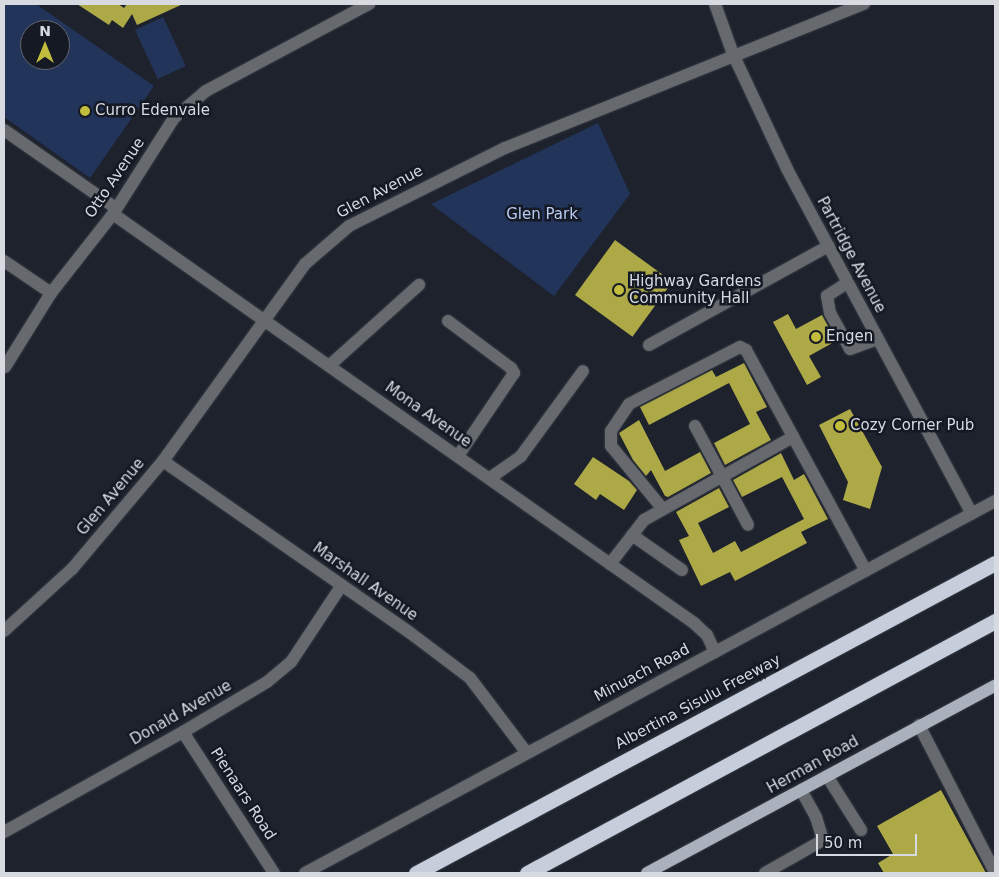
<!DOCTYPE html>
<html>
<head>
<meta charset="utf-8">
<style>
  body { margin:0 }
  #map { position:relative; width:999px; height:877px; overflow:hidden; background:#1d222c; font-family:"DejaVu Sans",sans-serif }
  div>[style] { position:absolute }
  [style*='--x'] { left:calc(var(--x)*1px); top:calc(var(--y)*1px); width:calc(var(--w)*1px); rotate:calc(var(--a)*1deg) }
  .green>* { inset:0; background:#23345b; transform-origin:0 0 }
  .building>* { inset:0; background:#ada947; transform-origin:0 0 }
  .roads { filter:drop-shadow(0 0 1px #373c45) drop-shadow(0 0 1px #373c45) }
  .minor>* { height:12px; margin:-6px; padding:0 6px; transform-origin:6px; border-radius:6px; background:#66696e }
  .major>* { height:12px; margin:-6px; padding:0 6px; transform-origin:6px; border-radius:6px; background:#aab0bc }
  .highway>* { height:15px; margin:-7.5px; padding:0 7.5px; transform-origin:7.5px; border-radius:7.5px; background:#c6cddb }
  .dots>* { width:14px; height:14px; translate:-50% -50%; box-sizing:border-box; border:2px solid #141923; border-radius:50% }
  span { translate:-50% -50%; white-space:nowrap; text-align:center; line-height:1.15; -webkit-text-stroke:5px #141923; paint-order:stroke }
  .poi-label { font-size:15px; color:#d7dae1 }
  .left { translate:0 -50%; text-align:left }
  .street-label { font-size:15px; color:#d7dae1 }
  .park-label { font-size:15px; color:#b8ccf4 }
  .frame { position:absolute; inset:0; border:5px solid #d7dae1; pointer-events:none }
  .north { position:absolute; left:20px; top:20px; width:50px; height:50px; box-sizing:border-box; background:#141923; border:1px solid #62666f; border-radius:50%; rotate:0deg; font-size:14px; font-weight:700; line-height:20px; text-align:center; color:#d7dae1 }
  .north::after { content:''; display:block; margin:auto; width:18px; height:22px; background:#c3bd3e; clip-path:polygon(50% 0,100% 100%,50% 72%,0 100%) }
  .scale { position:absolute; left:816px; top:834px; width:101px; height:22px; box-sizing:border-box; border:2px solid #d7dae1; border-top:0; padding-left:6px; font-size:15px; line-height:18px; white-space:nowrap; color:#d7dae1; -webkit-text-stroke:4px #141923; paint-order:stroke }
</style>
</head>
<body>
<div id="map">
  <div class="green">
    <div style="clip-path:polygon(evenodd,4px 4px,36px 4px,154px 86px,90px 178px,4px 117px,4px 4px,30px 30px,60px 30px,60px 60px,30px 60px,30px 30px)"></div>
    <div style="left:163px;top:17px;width:54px;height:31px;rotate:65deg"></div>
    <div style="clip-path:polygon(598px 123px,630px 194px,554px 296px,431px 204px)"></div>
  </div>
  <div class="building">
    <div style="clip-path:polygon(77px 4px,118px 4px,124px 8px,127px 4px,183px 4px,137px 25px,132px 14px,123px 28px,112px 20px,109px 25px)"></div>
    <div style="left:615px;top:240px;width:71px;height:68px;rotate:36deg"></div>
    <div style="clip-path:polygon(788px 314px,796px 329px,822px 315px,836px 341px,809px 356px,821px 377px,807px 385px,773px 322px)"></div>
    <div style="clip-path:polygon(744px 363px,767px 407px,756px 412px,771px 440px,725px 465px,714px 443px,750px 424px,729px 383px,649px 425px,640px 407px,712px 370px,716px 377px)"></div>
    <div style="clip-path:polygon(850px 409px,882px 467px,870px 509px,843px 500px,848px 482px,819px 425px)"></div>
    <div style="clip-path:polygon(639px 420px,665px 471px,700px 452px,711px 473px,668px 497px,665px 496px,651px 470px,646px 476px,633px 460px,619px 433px)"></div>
    <div style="clip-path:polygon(781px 453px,794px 480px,804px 474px,828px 519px,801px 532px,807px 543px,735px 581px,730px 572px,701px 586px,679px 540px,689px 536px,676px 512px,719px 488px,729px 507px,698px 523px,713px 553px,735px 541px,741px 552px,804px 519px,782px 477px,742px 497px,733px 480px)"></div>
    <div style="clip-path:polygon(593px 457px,629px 481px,637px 490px,624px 510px,600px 494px,596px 500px,574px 484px)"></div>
    <div style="clip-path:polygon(941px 790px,986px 873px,884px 873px,878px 863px,893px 854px,877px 826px)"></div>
  </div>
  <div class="roads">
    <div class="minor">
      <div style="--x:715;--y:4;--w:53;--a:70.2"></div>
      <div style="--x:733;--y:54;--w:127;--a:64.8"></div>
      <div style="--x:787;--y:169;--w:391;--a:61.8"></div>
      <div style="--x:4;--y:130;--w:136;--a:34.9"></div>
      <div style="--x:113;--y:214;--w:711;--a:35.14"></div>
      <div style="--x:694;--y:623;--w:18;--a:43"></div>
      <div style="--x:707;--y:635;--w:19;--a:65"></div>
      <div style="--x:4;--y:261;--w:57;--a:34.2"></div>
      <div style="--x:847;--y:283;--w:24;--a:147"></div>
      <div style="--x:827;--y:296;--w:17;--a:80"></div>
      <div style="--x:830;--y:313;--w:41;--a:60.9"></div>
      <div style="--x:850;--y:349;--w:29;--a:-20"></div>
      <div style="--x:448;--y:321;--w:79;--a:36.7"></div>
      <div style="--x:511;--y:368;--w:6;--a:59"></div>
      <div style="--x:514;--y:373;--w:100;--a:124"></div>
      <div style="--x:649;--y:345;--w:205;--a:-28.9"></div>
      <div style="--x:330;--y:365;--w:120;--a:-42"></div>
      <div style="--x:5;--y:367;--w:87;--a:-58.1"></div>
      <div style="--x:51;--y:293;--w:100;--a:-51.9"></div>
      <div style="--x:113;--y:214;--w:114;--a:-57.6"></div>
      <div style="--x:174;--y:118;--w:42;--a:-40.2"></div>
      <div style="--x:206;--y:91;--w:185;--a:-28.1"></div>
      <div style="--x:695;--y:426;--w:112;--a:61.8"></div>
      <div style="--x:163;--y:461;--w:300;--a:34.8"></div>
      <div style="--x:409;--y:632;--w:76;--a:37"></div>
      <div style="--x:470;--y:678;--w:94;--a:52.8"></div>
      <div style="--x:490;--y:478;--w:38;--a:-35"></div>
      <div style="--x:521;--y:456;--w:105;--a:-53.9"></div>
      <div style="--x:662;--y:508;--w:80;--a:-129.4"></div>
      <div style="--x:611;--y:446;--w:15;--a:-90"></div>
      <div style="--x:611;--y:431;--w:32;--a:-56"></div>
      <div style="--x:629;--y:404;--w:125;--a:-27.2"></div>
      <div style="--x:740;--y:347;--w:7;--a:27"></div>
      <div style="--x:746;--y:350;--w:251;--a:61.5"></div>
      <div style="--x:632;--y:535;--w:61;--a:35"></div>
      <div style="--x:610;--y:564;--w:56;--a:-52.3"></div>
      <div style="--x:644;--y:520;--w:171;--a:-29.1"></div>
      <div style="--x:4;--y:631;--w:92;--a:-42.4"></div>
      <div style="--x:72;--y:569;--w:141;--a:-49.9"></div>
      <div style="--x:163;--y:461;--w:243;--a:-54.2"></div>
      <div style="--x:305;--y:264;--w:58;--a:-40.8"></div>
      <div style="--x:349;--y:226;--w:174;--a:-26.6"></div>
      <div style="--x:505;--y:148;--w:387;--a:-21.9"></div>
      <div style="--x:919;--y:725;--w:165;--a:62.7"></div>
      <div style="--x:183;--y:732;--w:168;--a:57.2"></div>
      <div style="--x:827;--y:776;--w:64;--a:57.8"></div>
      <div style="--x:4;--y:832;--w:205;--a:-29.2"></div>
      <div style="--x:183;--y:732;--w:98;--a:-30.8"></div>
      <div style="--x:267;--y:682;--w:31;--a:-40"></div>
      <div style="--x:291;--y:662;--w:92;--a:-56.5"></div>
      <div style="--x:305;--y:873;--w:784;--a:-28.33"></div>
      <div style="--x:765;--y:873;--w:67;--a:-29.6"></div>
      <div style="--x:823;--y:840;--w:24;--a:-107"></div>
      <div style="--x:816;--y:817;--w:31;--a:-119"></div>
    </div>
    <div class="major">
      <div style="--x:647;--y:873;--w:395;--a:-28.3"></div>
    </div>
    <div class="highway">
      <div style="--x:416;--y:873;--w:657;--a:-28.16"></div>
      <div style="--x:527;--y:873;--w:532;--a:-28.3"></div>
    </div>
  </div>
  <div class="dots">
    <div style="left:85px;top:111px;background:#c3bd3e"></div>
    <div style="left:619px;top:290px;background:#c3bd3e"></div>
    <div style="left:816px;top:337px;background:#c3bd3e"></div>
    <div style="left:840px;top:426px;background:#c3bd3e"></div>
  </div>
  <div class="poi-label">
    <span class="left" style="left:95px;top:111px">Curro Edenvale</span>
    <span class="left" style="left:629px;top:290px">Highway Gardens<br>Community Hall</span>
    <span class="left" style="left:826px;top:337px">Engen</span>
    <span class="left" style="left:850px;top:426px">Cozy Corner Pub</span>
  </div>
  <div class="street-label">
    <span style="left:115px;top:178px;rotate:-56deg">Otto Avenue</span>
    <span style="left:380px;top:192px;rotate:-28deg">Glen Avenue</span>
    <span style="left:851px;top:255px;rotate:62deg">Partridge Avenue</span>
    <span style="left:428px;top:415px;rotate:35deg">Mona Avenue</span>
    <span style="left:111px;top:497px;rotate:-50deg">Glen Avenue</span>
    <span style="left:365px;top:582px;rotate:35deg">Marshall Avenue</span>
    <span style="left:642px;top:673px;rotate:-28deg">Minuach Road</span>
    <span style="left:698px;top:702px;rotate:-28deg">Albertina Sisulu Freeway</span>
    <span style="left:181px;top:713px;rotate:-30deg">Donald Avenue</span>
    <span style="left:813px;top:765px;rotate:-29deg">Herman Road</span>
    <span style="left:243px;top:794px;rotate:57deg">Pienaars Road</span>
  </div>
  <div class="park-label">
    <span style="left:542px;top:215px">Glen Park</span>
  </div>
  <div class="frame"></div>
  <div class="north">N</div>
  <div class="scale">50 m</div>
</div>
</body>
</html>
